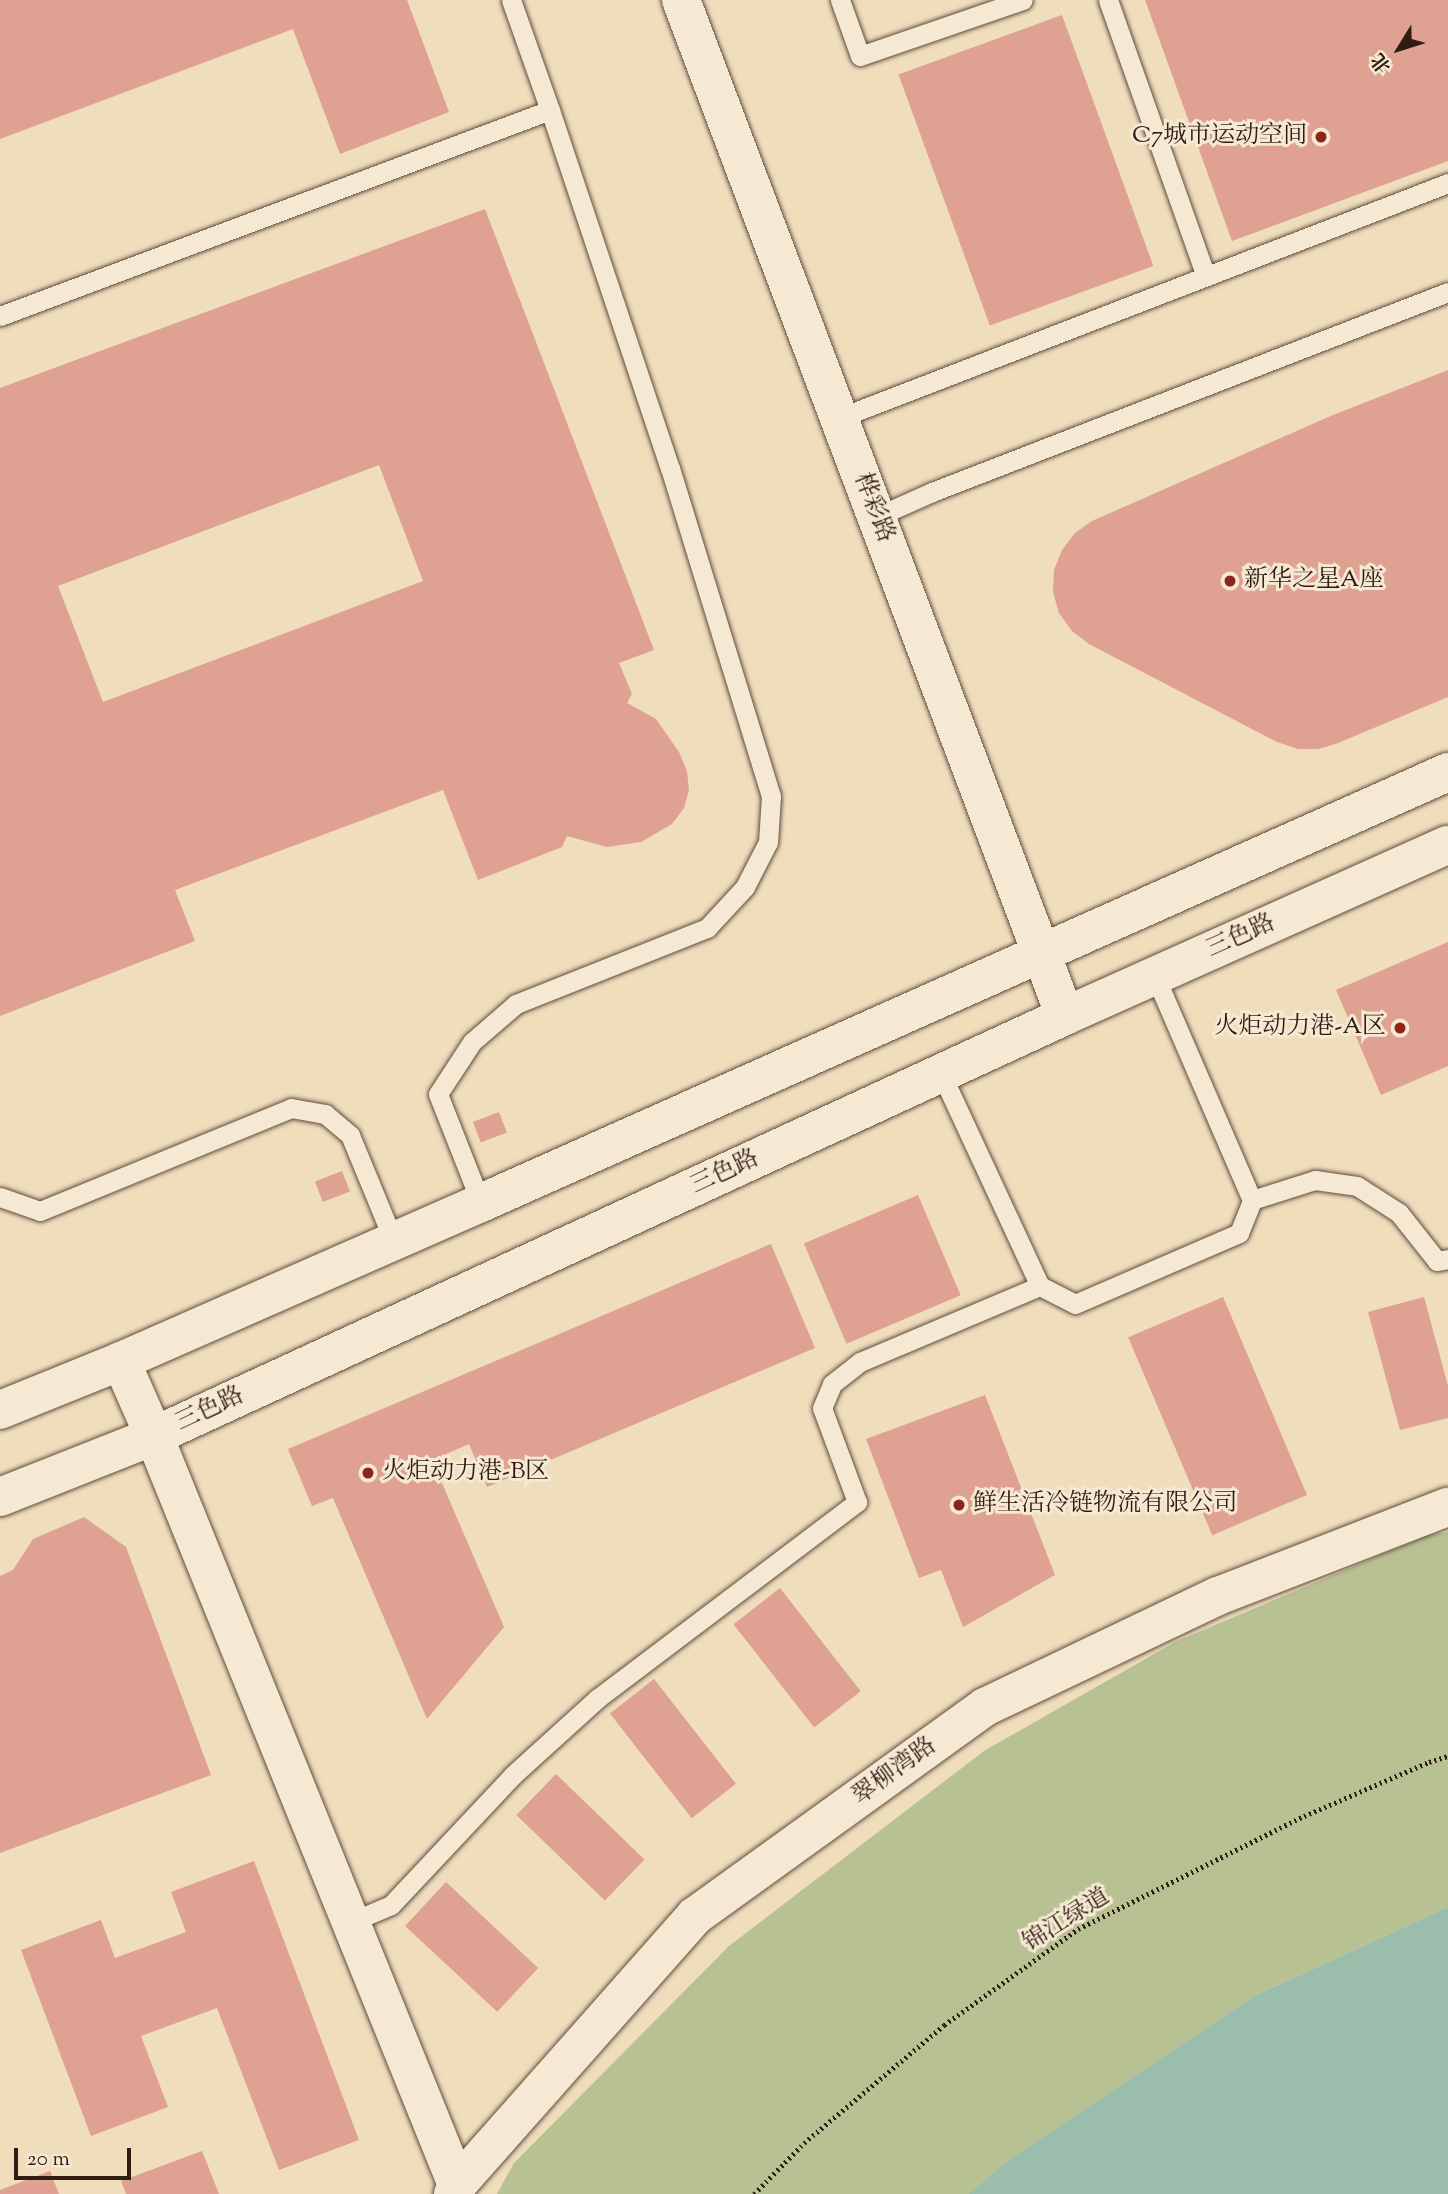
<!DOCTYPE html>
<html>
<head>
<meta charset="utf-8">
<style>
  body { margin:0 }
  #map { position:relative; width:1448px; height:2194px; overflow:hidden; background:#efddbc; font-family:"Sorts Mill Goudy","Noto Serif SC",serif }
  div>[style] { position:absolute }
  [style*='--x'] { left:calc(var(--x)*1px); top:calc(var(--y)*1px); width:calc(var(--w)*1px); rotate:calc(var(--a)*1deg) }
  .green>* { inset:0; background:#b8c192 }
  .water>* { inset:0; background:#9abdac }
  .building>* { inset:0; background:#dea192; transform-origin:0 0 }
  .path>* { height:4.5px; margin-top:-2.25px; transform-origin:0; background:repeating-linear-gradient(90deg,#311c14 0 2px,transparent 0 5.5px) }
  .roads { filter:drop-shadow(0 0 2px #604c3e) drop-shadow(0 0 2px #604c3e) }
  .service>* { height:19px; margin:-9.5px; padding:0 9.5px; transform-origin:9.5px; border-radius:9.5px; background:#f5e9d3 }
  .minor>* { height:38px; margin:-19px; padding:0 19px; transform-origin:19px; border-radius:19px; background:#f5e9d3 }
  .tertiary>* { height:38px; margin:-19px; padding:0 19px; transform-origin:19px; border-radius:19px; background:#f5e9d3 }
  .dots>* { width:19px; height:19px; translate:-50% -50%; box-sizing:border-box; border:4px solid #f5e9d3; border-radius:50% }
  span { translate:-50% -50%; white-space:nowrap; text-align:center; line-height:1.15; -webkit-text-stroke:6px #f5e9d3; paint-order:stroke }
  .poi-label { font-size:24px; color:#311c14 }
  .right { translate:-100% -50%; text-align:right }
  .left { translate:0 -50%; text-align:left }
  .street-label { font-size:24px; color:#311c14 }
  .north { position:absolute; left:1364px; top:14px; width:70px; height:70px; -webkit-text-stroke:5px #f5e9d3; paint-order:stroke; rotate:232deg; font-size:19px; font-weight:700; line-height:28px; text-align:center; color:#311c14 }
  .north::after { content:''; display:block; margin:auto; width:24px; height:32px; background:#311c14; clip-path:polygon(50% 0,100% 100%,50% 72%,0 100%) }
  .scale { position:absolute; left:14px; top:2148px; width:117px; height:32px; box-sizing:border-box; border:4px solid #311c14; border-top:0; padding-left:9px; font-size:21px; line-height:24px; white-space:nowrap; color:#311c14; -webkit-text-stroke:5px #f5e9d3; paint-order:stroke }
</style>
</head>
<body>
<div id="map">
  <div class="green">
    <div style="clip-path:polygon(1448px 1532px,1448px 1907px,1254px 1996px,1007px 2161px,968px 2194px,497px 2194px,514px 2163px,729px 1946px,984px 1751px,1175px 1642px,1428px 1535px)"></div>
  </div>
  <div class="water">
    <div style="clip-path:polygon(1448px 1907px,1448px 2194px,968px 2194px,1007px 2161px,1254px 1996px)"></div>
  </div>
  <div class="building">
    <div style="clip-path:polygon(0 0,407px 0,449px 112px,340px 154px,293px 29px,0 139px)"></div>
    <div style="clip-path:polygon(1145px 0,1448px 0,1448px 161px,1232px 241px)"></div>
    <div style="left:1062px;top:15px;width:267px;height:174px;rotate:70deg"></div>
    <div style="clip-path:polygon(evenodd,485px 209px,654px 650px,619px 663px,632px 694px,627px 703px,656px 719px,679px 752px,687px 771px,689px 790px,684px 808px,672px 824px,641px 842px,607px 847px,567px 836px,562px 847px,478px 880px,443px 790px,175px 890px,195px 941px,0 1016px,0 388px,485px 209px,379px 465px,423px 581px,103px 702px,58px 586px,379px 465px)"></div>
    <div style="clip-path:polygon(1448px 370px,1448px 697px,1338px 743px,1319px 749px,1298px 749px,1277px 742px,1089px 644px,1072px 631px,1059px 613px,1053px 592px,1054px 570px,1062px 550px,1075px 533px,1092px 521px,1333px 415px)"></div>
    <div style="clip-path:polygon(1448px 942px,1448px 1066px,1381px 1095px,1336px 990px)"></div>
    <div style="left:499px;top:1112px;width:22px;height:28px;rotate:69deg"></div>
    <div style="left:342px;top:1171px;width:22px;height:29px;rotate:69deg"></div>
    <div style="left:918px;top:1195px;width:109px;height:124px;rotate:67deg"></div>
    <div style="clip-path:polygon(771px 1244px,815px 1348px,487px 1487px,469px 1444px,432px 1460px,504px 1627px,427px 1719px,333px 1498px,312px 1506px,288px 1449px)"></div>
    <div style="left:1223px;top:1297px;width:215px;height:103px;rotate:67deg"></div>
    <div style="clip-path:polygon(1424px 1297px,1448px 1386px,1448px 1418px,1400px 1430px,1368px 1312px)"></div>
    <div style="clip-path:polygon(985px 1395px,1055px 1575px,963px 1627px,941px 1570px,919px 1578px,866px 1439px)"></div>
    <div style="clip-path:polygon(84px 1517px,126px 1547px,211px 1775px,0 1853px,0 1576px,13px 1570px,33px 1539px)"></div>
    <div style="left:780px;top:1588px;width:131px;height:59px;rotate:52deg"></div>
    <div style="left:654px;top:1679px;width:133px;height:56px;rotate:52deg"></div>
    <div style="left:556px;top:1774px;width:123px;height:57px;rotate:44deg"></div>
    <div style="clip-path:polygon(254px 1861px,359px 2140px,279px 2170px,217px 2008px,141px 2036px,168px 2107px,91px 2136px,21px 1950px,101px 1920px,115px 1958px,186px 1932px,171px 1892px)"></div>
    <div style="left:446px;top:1882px;width:126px;height:60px;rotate:43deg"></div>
    <div style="clip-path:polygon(202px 2151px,219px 2194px,126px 2194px,121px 2181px)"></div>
    <div style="clip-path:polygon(50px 2171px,59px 2194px,0 2194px,0 2190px)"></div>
  </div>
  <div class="path">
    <div style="--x:754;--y:2194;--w:71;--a:-45.6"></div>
    <div style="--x:804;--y:2143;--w:183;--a:-40.1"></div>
    <div style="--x:944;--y:2025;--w:165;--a:-35.6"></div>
    <div style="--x:1078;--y:1929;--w:253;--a:-26.6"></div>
    <div style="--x:1304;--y:1816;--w:136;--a:-23.4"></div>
    <div style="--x:1429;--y:1762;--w:20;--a:-18"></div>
  </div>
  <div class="roads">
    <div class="service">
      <div style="--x:511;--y:0;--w:117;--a:70.5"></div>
      <div style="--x:840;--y:0;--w:59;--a:70.3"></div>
      <div style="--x:860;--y:56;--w:172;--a:-19"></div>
      <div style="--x:1108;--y:0;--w:293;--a:70.5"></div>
      <div style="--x:0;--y:316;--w:587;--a:-20.53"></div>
      <div style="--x:550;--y:110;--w:378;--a:71.5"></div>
      <div style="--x:670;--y:468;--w:343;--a:72.9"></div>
      <div style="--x:771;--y:796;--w:46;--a:93.7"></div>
      <div style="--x:768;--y:842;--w:51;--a:117.1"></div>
      <div style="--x:745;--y:887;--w:56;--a:132.8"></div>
      <div style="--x:707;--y:928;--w:206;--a:158.3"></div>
      <div style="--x:516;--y:1004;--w:58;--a:139.2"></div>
      <div style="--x:472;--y:1042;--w:62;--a:123.2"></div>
      <div style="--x:438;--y:1094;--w:117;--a:68.5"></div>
      <div style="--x:839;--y:418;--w:653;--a:-21.1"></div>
      <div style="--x:876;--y:517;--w:61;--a:-24.1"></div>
      <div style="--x:932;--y:492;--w:553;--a:-21.19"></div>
      <div style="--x:1155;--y:976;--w:244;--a:66.6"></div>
      <div style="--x:941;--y:1073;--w:235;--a:65.1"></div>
      <div style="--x:0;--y:1197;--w:42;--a:19.3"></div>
      <div style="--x:40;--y:1211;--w:271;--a:-22.3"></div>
      <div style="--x:291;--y:1108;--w:35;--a:10"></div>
      <div style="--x:325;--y:1114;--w:33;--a:40"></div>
      <div style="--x:350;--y:1135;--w:116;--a:67.6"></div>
      <div style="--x:351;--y:1922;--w:43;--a:-23"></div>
      <div style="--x:391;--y:1905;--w:178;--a:-46.8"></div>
      <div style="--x:513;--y:1775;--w:115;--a:-42.2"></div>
      <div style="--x:598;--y:1698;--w:325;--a:-37.1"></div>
      <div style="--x:857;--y:1502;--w:100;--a:-110.4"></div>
      <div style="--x:822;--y:1408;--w:26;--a:-67"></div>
      <div style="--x:832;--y:1384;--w:36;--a:-38"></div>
      <div style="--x:860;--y:1362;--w:195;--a:-22.9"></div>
      <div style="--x:1040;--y:1286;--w:39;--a:27"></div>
      <div style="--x:1075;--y:1304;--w:179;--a:-23.4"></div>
      <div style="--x:1239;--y:1233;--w:35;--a:-68"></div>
      <div style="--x:1252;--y:1200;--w:66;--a:-17.6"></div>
      <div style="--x:1315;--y:1180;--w:42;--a:8.1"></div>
      <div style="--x:1357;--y:1186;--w:50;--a:32.7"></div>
      <div style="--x:1399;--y:1213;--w:61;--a:51.6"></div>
      <div style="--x:1437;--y:1261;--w:11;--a:-10"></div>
    </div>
    <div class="minor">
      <div style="--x:681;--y:0;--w:1086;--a:69.3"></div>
      <div style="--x:121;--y:1361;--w:82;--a:66.3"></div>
      <div style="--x:154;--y:1436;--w:808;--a:67.97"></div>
    </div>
    <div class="tertiary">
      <div style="--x:0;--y:1410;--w:131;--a:-22"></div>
      <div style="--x:121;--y:1361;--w:393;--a:-23.7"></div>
      <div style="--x:481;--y:1203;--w:1059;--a:-24.02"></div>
      <div style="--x:0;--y:1497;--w:166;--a:-21.6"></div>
      <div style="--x:154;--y:1436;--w:1003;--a:-24.75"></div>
      <div style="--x:1065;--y:1016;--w:419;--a:-24.1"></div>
      <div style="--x:453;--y:2194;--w:10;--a:-66"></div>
      <div style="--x:457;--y:2185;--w:359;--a:-48.5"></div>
      <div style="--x:695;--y:1916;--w:357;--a:-35.8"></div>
      <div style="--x:985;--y:1707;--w:258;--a:-25.5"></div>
      <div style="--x:1218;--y:1596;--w:247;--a:-21.2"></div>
    </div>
  </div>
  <div class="dots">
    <div style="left:1321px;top:137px;background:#8f2418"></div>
    <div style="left:1230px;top:581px;background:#8f2418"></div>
    <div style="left:1400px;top:1028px;background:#8f2418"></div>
    <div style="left:368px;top:1473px;background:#8f2418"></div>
    <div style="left:959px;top:1505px;background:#8f2418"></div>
  </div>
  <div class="poi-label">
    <span class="right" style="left:1307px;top:137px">C7城市运动空间</span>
    <span class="left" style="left:1244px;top:581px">新华之星A座</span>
    <span class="right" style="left:1386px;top:1028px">火炬动力港-A区</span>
    <span class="left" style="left:382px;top:1473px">火炬动力港-B区</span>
    <span class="left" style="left:973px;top:1505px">鲜生活冷链物流有限公司</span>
  </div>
  <div class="street-label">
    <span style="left:873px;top:508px;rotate:69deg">桦彩路</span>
    <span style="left:1241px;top:937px;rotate:-24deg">三色路</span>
    <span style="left:725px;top:1173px;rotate:-25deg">三色路</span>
    <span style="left:210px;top:1410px;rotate:-25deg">三色路</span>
    <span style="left:895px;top:1772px;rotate:-36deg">翠柳湾路</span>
    <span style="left:1067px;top:1921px;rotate:-32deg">锦江绿道</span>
  </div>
  <div class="north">北</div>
  <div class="scale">20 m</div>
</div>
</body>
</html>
